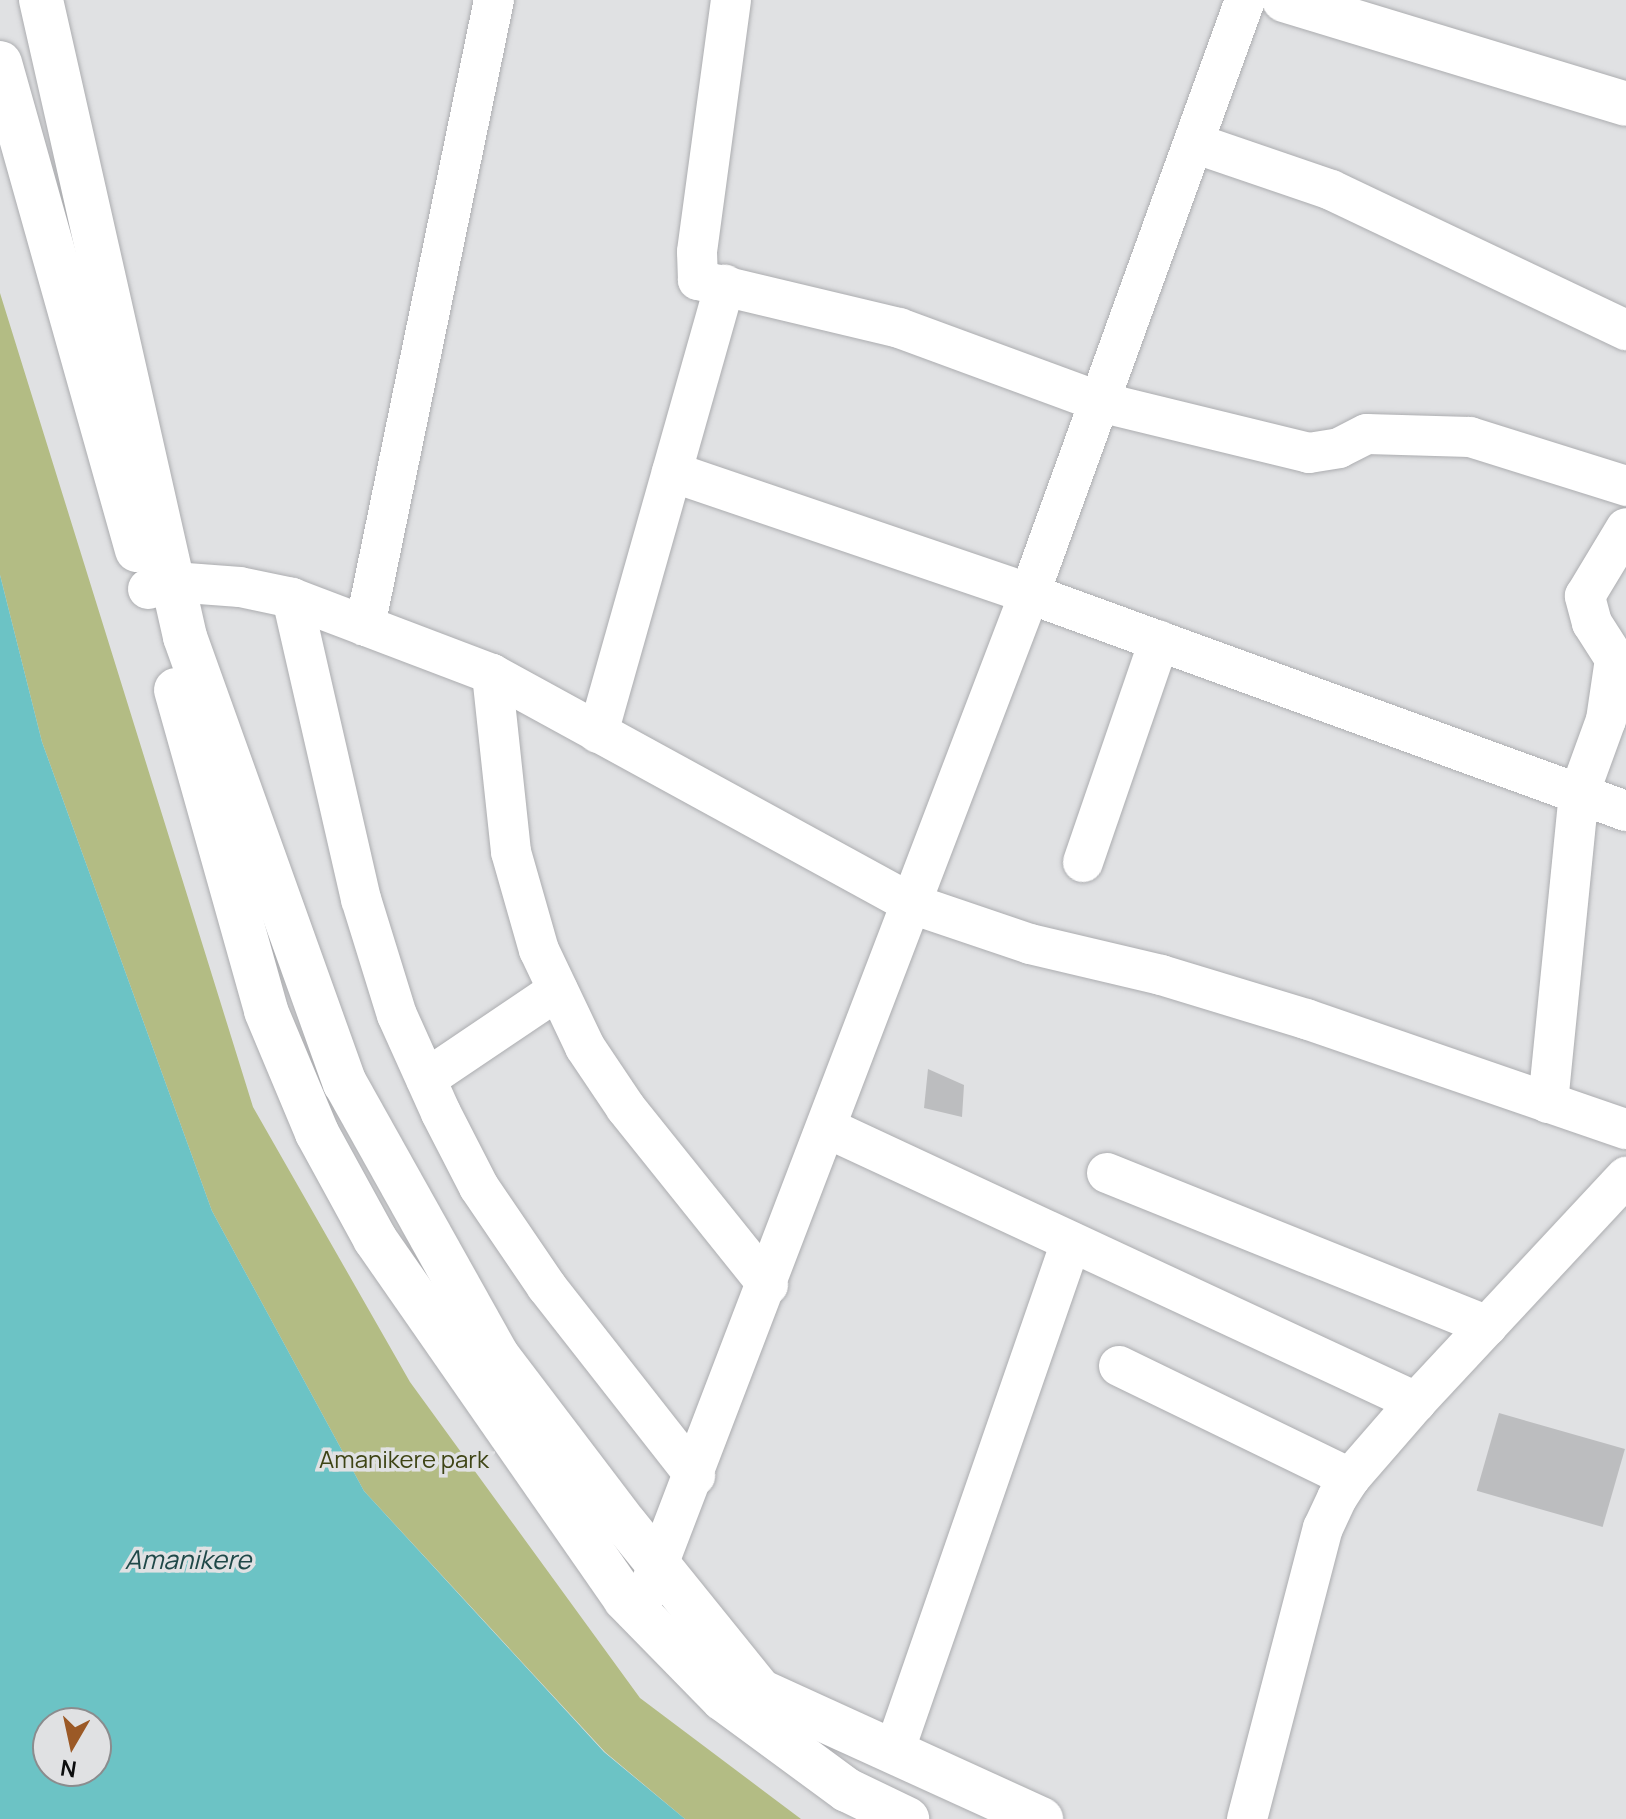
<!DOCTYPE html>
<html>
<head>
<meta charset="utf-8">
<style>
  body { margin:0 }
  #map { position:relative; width:1626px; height:1819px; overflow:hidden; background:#e0e1e3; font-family:Manrope,sans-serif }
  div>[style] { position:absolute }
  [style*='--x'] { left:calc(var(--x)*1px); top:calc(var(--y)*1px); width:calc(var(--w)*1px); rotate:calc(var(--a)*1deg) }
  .green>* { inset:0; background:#b3bc84 }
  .water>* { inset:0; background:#6cc3c5 }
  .building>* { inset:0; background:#bcbdbf; transform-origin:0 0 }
  .roads { filter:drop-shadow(0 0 2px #acadb0) drop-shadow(0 0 2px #acadb0) }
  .minor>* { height:40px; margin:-20px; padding:0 20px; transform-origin:20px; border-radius:20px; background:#fff }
  .secondary>* { height:44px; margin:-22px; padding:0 22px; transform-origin:22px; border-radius:22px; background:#fff }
  .primary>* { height:44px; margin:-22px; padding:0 22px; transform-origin:22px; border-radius:22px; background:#fff }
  span { translate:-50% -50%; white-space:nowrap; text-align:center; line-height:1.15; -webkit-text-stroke:7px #e0e1e3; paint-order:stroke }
  .park-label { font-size:24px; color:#3e4415 }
  .water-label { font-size:26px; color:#1f4848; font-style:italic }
  .north { position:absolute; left:32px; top:1707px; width:80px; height:80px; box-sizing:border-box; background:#e0e1e3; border:2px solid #8b8c8e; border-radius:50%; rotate:189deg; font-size:22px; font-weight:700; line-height:32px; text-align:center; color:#0c0d0e }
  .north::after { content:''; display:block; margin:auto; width:28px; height:36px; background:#9b5926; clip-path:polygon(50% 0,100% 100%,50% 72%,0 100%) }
</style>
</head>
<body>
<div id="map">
  <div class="green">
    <div style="clip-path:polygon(0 293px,253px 1107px,410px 1382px,640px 1698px,801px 1819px,685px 1819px,605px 1752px,364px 1491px,212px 1211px,42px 742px,0 575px)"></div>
  </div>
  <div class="water">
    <div style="clip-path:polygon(evenodd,0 575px,42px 742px,212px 1211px,364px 1491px,604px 1752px,685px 1819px,0 1819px,0 575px,48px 1723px,96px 1723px,96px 1771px,48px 1771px,48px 1723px)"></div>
  </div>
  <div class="building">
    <div style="clip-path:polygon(928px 1069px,964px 1085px,962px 1117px,924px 1108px)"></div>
    <div style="left:1499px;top:1413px;width:131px;height:81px;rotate:16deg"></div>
  </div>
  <div class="roads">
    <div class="minor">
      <div style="--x:731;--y:0;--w:254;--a:97.7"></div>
      <div style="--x:697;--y:252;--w:28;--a:88"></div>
      <div style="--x:698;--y:280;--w:207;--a:13.4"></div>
      <div style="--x:899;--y:328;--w:214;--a:20.2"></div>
      <div style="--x:1100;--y:402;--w:215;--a:13.7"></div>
      <div style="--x:1309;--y:453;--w:30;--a:-9"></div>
      <div style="--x:1339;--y:448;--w:31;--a:-27"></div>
      <div style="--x:1367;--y:434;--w:103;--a:1.7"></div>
      <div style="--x:1470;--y:437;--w:164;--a:17.4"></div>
      <div style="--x:1194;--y:143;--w:145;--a:18.9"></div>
      <div style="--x:1331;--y:190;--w:327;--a:25.4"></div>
      <div style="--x:672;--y:472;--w:378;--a:18.8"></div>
      <div style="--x:1030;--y:594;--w:634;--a:20.01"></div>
      <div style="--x:148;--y:589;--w:26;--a:-16"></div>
      <div style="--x:173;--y:582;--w:67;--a:4.3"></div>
      <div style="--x:240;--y:587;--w:53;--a:11.9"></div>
      <div style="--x:292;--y:598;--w:214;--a:20.8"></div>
      <div style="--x:492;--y:674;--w:479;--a:28.7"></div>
      <div style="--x:912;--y:904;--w:125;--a:18.7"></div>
      <div style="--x:1030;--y:944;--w:135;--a:13.3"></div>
      <div style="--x:1161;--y:975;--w:152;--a:16.9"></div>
      <div style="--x:1306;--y:1019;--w:338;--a:19"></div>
      <div style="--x:292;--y:598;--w:309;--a:77.1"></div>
      <div style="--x:361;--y:899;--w:121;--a:72.8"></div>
      <div style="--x:397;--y:1015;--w:107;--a:65.8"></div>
      <div style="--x:441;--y:1113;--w:83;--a:62.8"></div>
      <div style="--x:479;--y:1187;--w:121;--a:55.8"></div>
      <div style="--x:547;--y:1287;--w:240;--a:51.9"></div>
      <div style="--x:365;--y:626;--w:639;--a:-78.36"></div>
      <div style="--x:492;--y:674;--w:179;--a:83.9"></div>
      <div style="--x:511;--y:852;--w:102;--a:74.1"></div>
      <div style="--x:539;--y:950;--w:107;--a:64.6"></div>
      <div style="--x:585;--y:1047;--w:73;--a:56.1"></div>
      <div style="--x:626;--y:1108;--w:227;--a:51.3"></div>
      <div style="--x:598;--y:733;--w:466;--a:-74.2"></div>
      <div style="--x:1083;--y:862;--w:234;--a:-71"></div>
      <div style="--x:426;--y:1079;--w:159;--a:-34"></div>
      <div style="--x:1548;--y:1103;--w:311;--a:-84.3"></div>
      <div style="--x:1579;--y:794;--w:79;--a:-70"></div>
      <div style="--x:1606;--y:720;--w:62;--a:-81.6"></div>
      <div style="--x:1615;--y:659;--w:43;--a:-122.6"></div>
      <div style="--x:1592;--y:623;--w:28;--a:-105"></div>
      <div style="--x:1585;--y:596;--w:79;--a:-58.9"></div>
      <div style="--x:827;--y:1128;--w:650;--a:24.95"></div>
      <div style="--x:1107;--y:1173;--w:410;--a:21.9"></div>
      <div style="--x:1119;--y:1366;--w:257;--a:25.9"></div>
      <div style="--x:648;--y:1591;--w:1083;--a:-69.07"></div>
      <div style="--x:1035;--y:579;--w:616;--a:-70.06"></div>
      <div style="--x:894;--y:1752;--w:540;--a:-70.86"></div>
      <div style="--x:1247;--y:1819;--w:301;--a:-75.4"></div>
      <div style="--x:1323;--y:1528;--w:33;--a:-65"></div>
      <div style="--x:1337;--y:1498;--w:24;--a:-57"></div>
      <div style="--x:1350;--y:1478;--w:101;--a:-49"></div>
      <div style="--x:1416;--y:1402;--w:308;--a:-47"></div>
    </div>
    <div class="secondary">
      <div style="--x:1284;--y:0;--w:357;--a:16.9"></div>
    </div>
    <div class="primary">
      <div style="--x:41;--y:0;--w:653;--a:77.26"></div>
      <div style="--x:185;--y:637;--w:474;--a:70.3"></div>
      <div style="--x:345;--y:1083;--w:312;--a:60.8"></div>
      <div style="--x:497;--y:1355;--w:215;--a:52.8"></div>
      <div style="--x:627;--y:1526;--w:212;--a:51.1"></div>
      <div style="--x:760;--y:1691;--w:309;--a:24.5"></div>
      <div style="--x:0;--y:63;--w:506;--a:74.29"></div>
      <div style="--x:176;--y:690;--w:333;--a:74.3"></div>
      <div style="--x:266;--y:1011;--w:132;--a:67.3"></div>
      <div style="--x:317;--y:1133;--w:121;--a:61.3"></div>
      <div style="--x:375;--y:1239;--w:438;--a:55.2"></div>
      <div style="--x:625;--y:1599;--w:140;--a:45.6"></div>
      <div style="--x:723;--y:1699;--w:154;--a:36.3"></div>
      <div style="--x:847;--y:1790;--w:67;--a:25.8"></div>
    </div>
  </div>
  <div class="park-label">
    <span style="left:404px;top:1459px">Amanikere park</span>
  </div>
  <div class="water-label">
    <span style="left:188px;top:1560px">Amanikere</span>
  </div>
  <div class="north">N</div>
</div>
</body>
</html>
